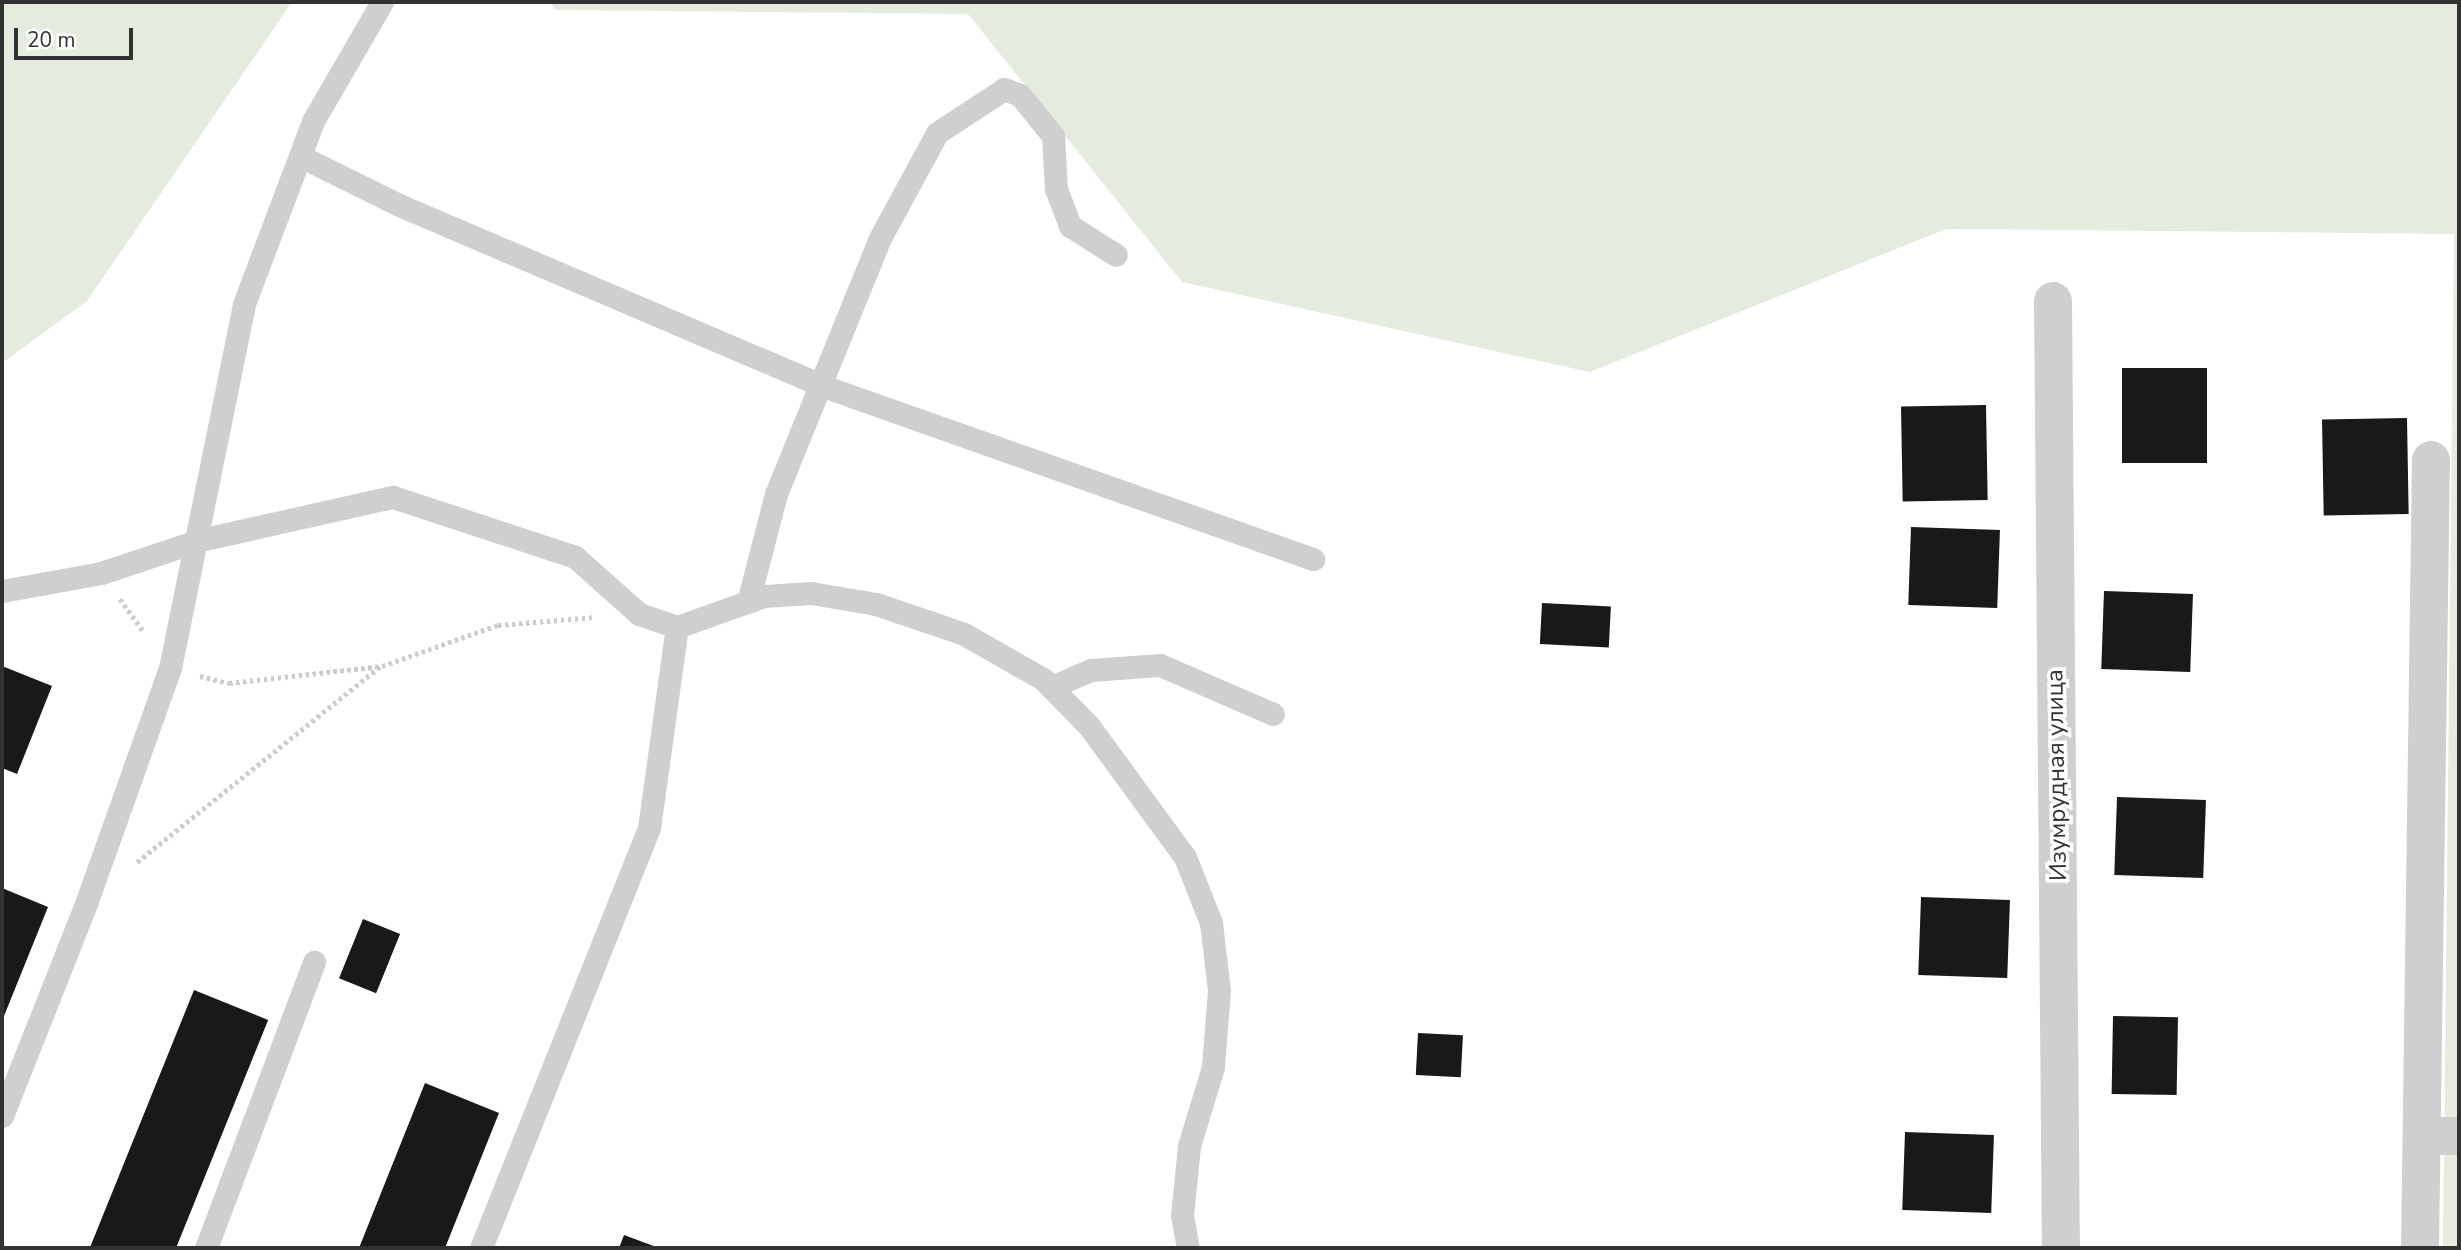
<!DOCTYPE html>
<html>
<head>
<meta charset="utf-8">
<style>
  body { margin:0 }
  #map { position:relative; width:2461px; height:1250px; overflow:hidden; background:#fff; font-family:"Nunito Sans",sans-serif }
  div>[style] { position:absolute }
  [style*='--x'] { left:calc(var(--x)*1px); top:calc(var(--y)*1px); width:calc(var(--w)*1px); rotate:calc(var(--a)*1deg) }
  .green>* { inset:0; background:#e5ebde }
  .building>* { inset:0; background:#191919; transform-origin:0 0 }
  .path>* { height:4.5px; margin-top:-2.25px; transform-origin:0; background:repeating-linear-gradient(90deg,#ccc 0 3.5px,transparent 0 7px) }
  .service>* { height:23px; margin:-11.5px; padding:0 11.5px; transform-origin:11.5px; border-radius:11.5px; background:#cfcfcf }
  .minor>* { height:38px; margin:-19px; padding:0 19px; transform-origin:19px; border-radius:19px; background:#cfcfcf }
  span { translate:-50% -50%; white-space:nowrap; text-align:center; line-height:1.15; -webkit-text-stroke:7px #fff; paint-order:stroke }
  .street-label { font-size:24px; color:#323232 }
  .frame { position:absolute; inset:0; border:4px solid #323232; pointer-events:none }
  .scale { position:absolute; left:14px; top:28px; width:119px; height:32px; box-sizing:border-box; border:4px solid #323232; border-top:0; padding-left:9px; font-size:21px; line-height:24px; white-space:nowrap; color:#323232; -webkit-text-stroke:5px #fff; paint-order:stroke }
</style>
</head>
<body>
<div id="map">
  <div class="green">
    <div style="clip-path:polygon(2px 2px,292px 2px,87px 301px,2px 363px)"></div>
    <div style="clip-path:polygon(549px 2px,2459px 2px,2459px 1248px,2443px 1248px,2454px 234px,1946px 229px,1590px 372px,1182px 282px,968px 14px,556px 10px)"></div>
  </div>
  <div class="building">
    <div style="left:2122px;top:368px;width:85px;height:95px"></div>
    <div style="left:1986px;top:405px;width:95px;height:85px;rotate:89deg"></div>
    <div style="left:2407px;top:418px;width:96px;height:85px;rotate:89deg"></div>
    <div style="left:1911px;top:527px;width:89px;height:78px;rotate:2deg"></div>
    <div style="left:2104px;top:591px;width:89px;height:78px;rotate:2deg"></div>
    <div style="left:1542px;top:603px;width:69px;height:41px;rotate:3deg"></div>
    <div style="clip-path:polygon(2px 666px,52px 686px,17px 774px,2px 768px)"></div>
    <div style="left:2117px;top:797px;width:89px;height:78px;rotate:2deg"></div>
    <div style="clip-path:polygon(2px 888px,48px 907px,2px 1021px)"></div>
    <div style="left:1921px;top:897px;width:89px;height:78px;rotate:2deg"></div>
    <div style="left:363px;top:919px;width:40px;height:64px;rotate:22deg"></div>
    <div style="left:194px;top:990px;width:80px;height:278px;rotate:22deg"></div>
    <div style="left:2113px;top:1016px;width:65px;height:78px;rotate:1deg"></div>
    <div style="left:1418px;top:1033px;width:45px;height:42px;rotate:3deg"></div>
    <div style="clip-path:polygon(425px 1083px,499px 1113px,445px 1248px,359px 1248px)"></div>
    <div style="left:1905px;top:1132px;width:89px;height:78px;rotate:2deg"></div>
    <div style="clip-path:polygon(624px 1235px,659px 1248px,619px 1248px)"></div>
  </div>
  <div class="path">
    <div style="--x:120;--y:599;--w:41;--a:54"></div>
    <div style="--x:200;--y:676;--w:30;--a:14"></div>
    <div style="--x:229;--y:683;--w:154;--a:-6.3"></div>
    <div style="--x:382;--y:666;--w:123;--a:-19.5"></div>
    <div style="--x:498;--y:625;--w:97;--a:-4.7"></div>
    <div style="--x:137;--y:862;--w:313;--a:-38.8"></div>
  </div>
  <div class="service">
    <div style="--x:300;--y:156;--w:110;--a:26.3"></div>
    <div style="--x:399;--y:205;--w:458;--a:23.1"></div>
    <div style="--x:820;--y:385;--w:523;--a:19.44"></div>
    <div style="--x:2;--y:591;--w:101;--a:-10.3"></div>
    <div style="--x:101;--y:573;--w:104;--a:-18.4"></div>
    <div style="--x:200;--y:540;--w:198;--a:-12.6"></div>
    <div style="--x:393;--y:497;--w:192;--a:18.2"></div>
    <div style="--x:575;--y:557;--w:86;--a:41.7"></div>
    <div style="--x:639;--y:614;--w:40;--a:18.9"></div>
    <div style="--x:748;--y:602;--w:112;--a:-75.5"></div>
    <div style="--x:776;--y:494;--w:276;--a:-67.9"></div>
    <div style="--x:880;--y:238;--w:119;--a:-61.5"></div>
    <div style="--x:937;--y:133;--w:80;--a:-33.3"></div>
    <div style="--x:1004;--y:89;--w:17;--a:21"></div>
    <div style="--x:1020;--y:95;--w:53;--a:51.2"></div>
    <div style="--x:1053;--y:136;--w:53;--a:86.8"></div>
    <div style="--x:1056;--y:189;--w:40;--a:69"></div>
    <div style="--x:1070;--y:226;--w:54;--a:32.2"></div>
    <div style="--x:1051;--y:687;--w:43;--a:-23"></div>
    <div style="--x:1091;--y:670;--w:69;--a:-4.1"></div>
    <div style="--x:1160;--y:665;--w:123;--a:23.4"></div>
    <div style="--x:2;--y:1116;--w:231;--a:-68.4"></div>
    <div style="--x:87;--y:901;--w:247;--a:-70.4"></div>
    <div style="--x:170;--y:668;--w:371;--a:-78.5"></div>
    <div style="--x:244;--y:304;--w:196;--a:-69.3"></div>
    <div style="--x:313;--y:121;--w:138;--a:-59.9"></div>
    <div style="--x:206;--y:1248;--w:306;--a:-69.3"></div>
    <div style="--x:481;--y:1248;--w:452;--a:-68.2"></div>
    <div style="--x:649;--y:828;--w:203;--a:-82.1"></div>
    <div style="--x:677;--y:627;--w:92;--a:-19.6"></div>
    <div style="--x:764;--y:596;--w:47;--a:-3.7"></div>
    <div style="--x:811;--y:593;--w:66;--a:9.6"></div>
    <div style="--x:876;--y:604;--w:93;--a:18.8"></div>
    <div style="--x:964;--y:634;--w:91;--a:29.7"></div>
    <div style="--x:1043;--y:679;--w:66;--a:45.6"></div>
    <div style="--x:1089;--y:726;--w:162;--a:53.8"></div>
    <div style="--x:1185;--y:857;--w:71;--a:68.5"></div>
    <div style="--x:1211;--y:923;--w:67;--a:83.2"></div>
    <div style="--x:1219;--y:990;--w:77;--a:94.5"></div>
    <div style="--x:1213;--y:1067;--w:83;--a:106.9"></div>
    <div style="--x:1189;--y:1146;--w:69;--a:95.8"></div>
    <div style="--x:1182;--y:1215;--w:34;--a:80"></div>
  </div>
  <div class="minor">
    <div style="--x:2053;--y:301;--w:947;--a:89.52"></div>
    <div style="--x:2423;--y:1136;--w:36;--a:0"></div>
    <div style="--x:2420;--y:1248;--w:788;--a:-89.2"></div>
  </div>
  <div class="street-label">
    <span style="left:2057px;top:775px;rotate:-91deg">Изумрудная улица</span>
  </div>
  <div class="frame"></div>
  <div class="scale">20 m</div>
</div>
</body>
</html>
